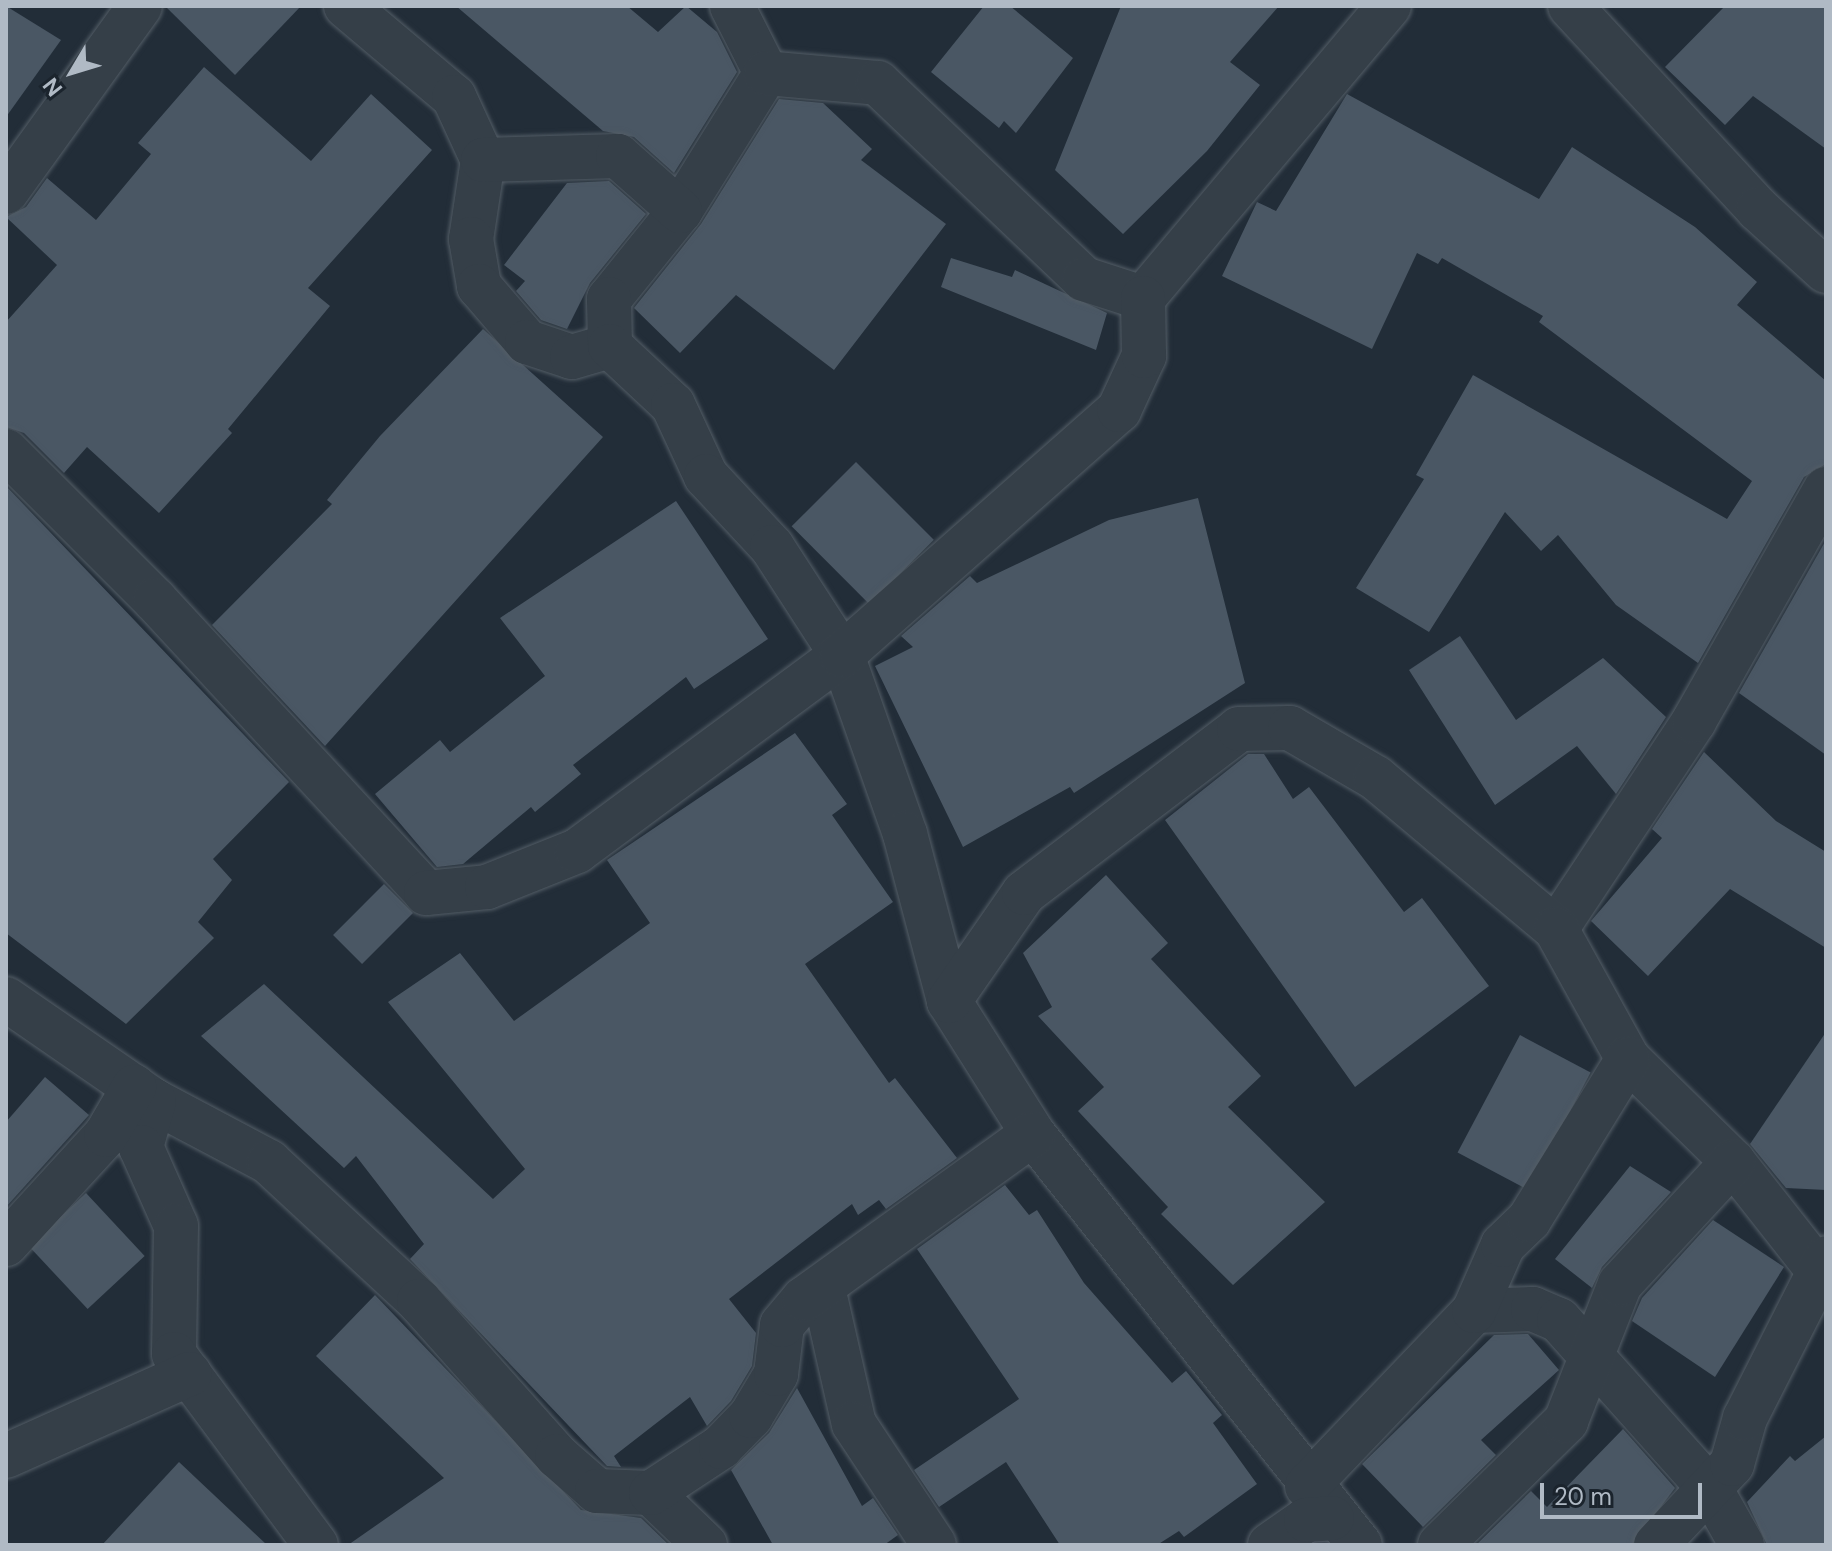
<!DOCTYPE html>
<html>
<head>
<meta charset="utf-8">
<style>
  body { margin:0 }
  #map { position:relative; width:1832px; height:1551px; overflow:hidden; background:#222d38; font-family:"DM Sans",sans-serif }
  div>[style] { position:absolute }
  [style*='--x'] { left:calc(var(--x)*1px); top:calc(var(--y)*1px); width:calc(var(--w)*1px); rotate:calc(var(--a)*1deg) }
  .building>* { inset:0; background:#4a5764; transform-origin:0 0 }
  .roads { filter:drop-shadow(0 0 2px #535d66) drop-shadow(0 0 2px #535d66) }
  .minor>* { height:44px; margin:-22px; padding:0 22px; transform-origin:22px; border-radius:22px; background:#353f48 }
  span { translate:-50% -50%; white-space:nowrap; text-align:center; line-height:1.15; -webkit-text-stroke:7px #1b242d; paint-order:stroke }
  .frame { position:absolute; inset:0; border:8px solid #b0bac5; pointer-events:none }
  .north { position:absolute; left:32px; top:32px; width:80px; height:80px; -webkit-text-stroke:6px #1b242d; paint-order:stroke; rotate:232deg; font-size:22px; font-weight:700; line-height:32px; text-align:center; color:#b0bac5 }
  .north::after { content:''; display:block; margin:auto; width:28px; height:36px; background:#b0bac5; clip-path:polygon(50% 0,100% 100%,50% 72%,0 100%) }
  .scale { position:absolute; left:1540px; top:1483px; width:162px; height:36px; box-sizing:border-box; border:4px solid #b0bac5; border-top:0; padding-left:10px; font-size:24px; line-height:28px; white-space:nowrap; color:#b0bac5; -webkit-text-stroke:6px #1b242d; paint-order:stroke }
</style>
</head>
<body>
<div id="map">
  <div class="building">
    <div style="clip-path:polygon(6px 6px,61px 40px,6px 117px)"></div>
    <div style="clip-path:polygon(165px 6px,301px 6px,235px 75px)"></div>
    <div style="clip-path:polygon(456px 6px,627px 6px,658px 32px,686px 6px,717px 32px,737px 72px,674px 173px,634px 137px,603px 131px)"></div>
    <div style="clip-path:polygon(984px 6px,1010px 6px,1073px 58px,1016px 133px,1004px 121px,999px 128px,931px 72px)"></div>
    <div style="clip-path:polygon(1121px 6px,1279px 6px,1230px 62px,1260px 85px,1207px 151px,1123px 234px,1055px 170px)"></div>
    <div style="clip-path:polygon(1725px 6px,1826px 6px,1826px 149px,1753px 96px,1725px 125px,1665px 67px)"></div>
    <div style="clip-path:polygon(204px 67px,311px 161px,371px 94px,432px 150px,308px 288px,330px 306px,228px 429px,232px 433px,159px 513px,87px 447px,64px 473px,24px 433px,6px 427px,6px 322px,57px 265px,6px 217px,26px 207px,47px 178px,96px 220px,151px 154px,138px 143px)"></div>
    <div style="clip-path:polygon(1347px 94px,1539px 199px,1572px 147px,1695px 227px,1757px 282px,1737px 305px,1826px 381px,1826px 464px,1804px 477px,1698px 663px,1616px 605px,1558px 535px,1541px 551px,1505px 512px,1429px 632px,1356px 588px,1424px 479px,1416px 475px,1473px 375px,1727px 519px,1752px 481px,1539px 322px,1543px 316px,1442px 258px,1438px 264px,1417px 253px,1372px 349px,1222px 276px,1257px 202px,1276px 211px)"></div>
    <div style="clip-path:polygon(779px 99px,823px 103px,872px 149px,861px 160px,946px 224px,834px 370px,736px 295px,680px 353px,634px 308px,701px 224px)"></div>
    <div style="clip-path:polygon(609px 181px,646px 214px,590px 283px,567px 329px,541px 320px,516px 291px,525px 281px,504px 265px,567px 183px)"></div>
    <div style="clip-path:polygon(951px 258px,1012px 277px,1015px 270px,1107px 313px,1096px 350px,941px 287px)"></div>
    <div style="clip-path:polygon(483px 329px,603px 437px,325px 746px,212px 625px,332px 504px,327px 500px,380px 436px)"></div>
    <div style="left:856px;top:462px;width:110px;height:91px;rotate:45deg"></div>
    <div style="clip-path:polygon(6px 486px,289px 782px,213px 859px,232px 880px,198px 922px,214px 938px,126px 1024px,6px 933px)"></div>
    <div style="clip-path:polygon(1198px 498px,1245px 683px,1074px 793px,1070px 787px,963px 847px,875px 666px,913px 647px,901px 636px,970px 576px,977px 583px,1109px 520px)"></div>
    <div style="clip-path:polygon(676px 501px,768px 639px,694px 689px,686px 677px,573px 765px,581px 774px,535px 812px,531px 807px,463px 864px,437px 867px,375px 794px,440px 740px,450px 752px,545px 676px,500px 618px)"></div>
    <div style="clip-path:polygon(1826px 540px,1826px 755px,1739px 693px)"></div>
    <div style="clip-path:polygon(1460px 636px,1516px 720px,1603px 658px,1666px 717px,1616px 794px,1577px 746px,1495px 805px,1409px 670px)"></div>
    <div style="clip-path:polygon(795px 733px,847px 804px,832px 815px,893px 902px,805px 964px,889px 1083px,895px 1078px,957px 1158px,886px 1209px,879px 1200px,858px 1215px,852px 1204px,729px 1299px,756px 1333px,752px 1366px,731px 1401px,707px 1426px,690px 1397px,614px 1456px,621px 1467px,607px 1466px,410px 1259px,424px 1244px,356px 1156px,344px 1168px,201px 1036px,264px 984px,493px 1199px,525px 1169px,388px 1002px,460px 953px,514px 1021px,650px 923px,607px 860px)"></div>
    <div style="clip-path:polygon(1704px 752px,1776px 821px,1826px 852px,1826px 948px,1730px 889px,1648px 976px,1591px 921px,1662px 838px,1652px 829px)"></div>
    <div style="clip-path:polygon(1248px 754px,1264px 754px,1293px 799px,1309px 787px,1404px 912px,1422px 898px,1489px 986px,1355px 1087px,1165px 820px)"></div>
    <div style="clip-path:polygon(1106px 875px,1168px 943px,1151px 959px,1261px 1076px,1228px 1107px,1325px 1202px,1233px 1285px,1161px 1214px,1168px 1207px,1078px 1111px,1104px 1087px,1038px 1016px,1052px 1007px,1023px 953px)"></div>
    <div style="left:384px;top:884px;width:41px;height:72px;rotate:45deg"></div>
    <div style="clip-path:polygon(1826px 1032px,1826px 1190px,1786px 1188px,1750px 1144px)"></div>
    <div style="left:1520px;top:1035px;width:80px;height:133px;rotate:28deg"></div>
    <div style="clip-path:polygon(45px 1077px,89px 1115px,6px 1207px,6px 1122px)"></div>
    <div style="clip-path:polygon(1630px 1166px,1671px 1192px,1602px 1267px,1592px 1288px,1555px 1259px)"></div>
    <div style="clip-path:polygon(1005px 1185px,1029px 1215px,1037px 1210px,1084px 1283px,1172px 1383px,1186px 1371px,1222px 1415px,1213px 1423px,1257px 1484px,1184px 1537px,1179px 1531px,1157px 1545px,1060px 1545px,1006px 1462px,939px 1507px,914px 1470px,1019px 1399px,917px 1249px)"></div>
    <div style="left:86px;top:1193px;width:86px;height:78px;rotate:47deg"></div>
    <div style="clip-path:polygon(1713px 1220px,1784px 1267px,1715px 1377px,1632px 1321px,1642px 1298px)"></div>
    <div style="clip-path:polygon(375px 1295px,581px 1510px,641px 1518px,669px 1545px,348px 1545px,444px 1478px,316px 1356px)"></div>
    <div style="clip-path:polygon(1528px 1334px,1559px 1370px,1481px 1440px,1496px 1455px,1423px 1527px,1362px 1464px,1494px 1335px)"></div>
    <div style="clip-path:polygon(797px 1388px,862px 1506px,873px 1498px,898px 1535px,884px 1545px,773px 1545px,731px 1470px,769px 1433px)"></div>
    <div style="clip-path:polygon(1623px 1429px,1675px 1488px,1632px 1545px,1476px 1545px,1531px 1491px,1547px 1507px)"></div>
    <div style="clip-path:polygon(1826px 1436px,1826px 1545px,1767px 1545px,1747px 1502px,1790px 1456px,1795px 1461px)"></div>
    <div style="clip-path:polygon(179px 1462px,267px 1545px,102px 1545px)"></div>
  </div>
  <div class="roads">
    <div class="minor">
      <div style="--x:346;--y:6;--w:141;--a:40.1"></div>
      <div style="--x:454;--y:97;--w:69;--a:65.3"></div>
      <div style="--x:483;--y:160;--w:80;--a:98.6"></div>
      <div style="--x:471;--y:239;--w:48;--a:80.3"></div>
      <div style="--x:479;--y:286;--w:74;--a:49.4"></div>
      <div style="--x:527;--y:342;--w:47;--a:18.4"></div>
      <div style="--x:572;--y:357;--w:40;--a:-16"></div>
      <div style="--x:732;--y:6;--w:75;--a:63.1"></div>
      <div style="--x:1570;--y:6;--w:277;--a:47.2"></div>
      <div style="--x:1758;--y:209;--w:92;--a:42.4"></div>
      <div style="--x:766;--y:73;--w:163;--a:121.9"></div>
      <div style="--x:680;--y:211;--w:113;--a:128.9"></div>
      <div style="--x:609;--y:299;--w:47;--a:88.8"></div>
      <div style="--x:610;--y:346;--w:86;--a:43.1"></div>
      <div style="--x:673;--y:405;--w:78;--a:65.1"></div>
      <div style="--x:706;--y:476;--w:97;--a:47.1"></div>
      <div style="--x:772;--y:547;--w:129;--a:57.1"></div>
      <div style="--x:842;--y:655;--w:190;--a:70.6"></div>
      <div style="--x:905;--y:834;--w:173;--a:75.2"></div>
      <div style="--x:949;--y:1001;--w:157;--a:57.7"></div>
      <div style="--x:1033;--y:1134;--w:525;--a:51.49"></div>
      <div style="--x:766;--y:73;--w:112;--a:5.1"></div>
      <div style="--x:878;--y:83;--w:284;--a:43.6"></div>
      <div style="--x:1084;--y:279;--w:62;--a:17.9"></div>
      <div style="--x:1143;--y:298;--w:382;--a:-49.9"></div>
      <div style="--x:483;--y:160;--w:135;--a:-1.7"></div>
      <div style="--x:618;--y:156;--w:83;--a:41.6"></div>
      <div style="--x:6;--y:192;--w:229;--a:-54.2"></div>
      <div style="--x:6;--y:451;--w:211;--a:45"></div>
      <div style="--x:155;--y:600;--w:399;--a:47.2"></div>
      <div style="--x:426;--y:893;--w:61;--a:-5.6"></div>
      <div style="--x:487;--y:887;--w:97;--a:-21.8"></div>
      <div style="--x:577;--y:851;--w:330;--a:-36.5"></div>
      <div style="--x:842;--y:655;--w:370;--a:-41.5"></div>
      <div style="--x:1119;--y:410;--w:60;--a:-65.2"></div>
      <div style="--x:1144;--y:356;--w:58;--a:-91"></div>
      <div style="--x:1556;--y:929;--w:250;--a:-56.4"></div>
      <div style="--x:1694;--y:721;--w:267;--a:-60.4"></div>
      <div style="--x:6;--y:999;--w:180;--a:34.6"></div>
      <div style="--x:154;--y:1101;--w:130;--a:27.9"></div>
      <div style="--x:269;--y:1162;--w:205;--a:42.8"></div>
      <div style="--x:419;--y:1301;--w:208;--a:48.3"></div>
      <div style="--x:557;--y:1456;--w:53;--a:41.2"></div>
      <div style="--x:597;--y:1491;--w:54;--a:2.1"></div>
      <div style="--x:651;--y:1493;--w:75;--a:43.9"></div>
      <div style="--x:949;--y:1001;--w:131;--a:-55.2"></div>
      <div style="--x:1024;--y:893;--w:270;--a:-37.3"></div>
      <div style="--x:1239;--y:729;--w:51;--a:-1.1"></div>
      <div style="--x:1290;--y:728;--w:99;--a:30.2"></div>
      <div style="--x:1376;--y:778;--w:235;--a:40"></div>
      <div style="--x:1556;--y:929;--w:149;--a:61"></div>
      <div style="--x:1628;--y:1059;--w:147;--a:44.4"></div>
      <div style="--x:1733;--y:1162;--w:150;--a:51.8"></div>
      <div style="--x:154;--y:1101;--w:48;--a:105.8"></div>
      <div style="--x:141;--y:1147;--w:86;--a:66.1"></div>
      <div style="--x:176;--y:1226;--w:128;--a:90.9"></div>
      <div style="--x:174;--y:1354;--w:238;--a:53.4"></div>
      <div style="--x:6;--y:1244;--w:148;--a:-47.5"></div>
      <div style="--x:106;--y:1135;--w:56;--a:-59.7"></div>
      <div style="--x:823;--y:1288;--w:139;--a:77.2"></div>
      <div style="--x:854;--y:1424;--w:145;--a:56.5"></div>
      <div style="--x:1474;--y:1311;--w:59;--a:-1.9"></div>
      <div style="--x:1533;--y:1309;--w:28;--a:23"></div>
      <div style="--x:1559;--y:1320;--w:228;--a:48.2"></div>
      <div style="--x:1711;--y:1490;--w:63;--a:60.6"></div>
      <div style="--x:6;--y:1456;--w:201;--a:-24.1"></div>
      <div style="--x:1307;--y:1486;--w:242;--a:-46.3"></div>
      <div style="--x:1474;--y:1311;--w:72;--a:-66.3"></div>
      <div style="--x:1503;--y:1245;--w:36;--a:-44"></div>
      <div style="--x:1529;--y:1220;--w:189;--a:-58.4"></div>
      <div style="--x:651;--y:1493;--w:84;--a:-33.3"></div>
      <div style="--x:721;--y:1447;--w:43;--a:-45.9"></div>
      <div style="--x:751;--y:1416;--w:49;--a:-59.2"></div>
      <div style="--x:776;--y:1374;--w:49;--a:-83"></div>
      <div style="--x:782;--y:1325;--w:34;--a:-50"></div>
      <div style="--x:804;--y:1299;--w:282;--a:-35.8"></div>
      <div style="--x:1270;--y:1545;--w:44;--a:-34.8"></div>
      <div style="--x:1306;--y:1520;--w:26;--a:-4"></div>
      <div style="--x:1440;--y:1545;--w:177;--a:-44.5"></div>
      <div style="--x:1566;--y:1421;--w:147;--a:-68.5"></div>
      <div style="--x:1620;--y:1284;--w:166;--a:-47.2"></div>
      <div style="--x:1656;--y:1545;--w:111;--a:-46.8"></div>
      <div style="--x:1732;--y:1464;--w:48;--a:-74.2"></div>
      <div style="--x:1745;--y:1418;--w:179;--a:-63.1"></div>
    </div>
  </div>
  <div class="frame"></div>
  <div class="north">N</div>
  <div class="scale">20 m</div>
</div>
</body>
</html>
